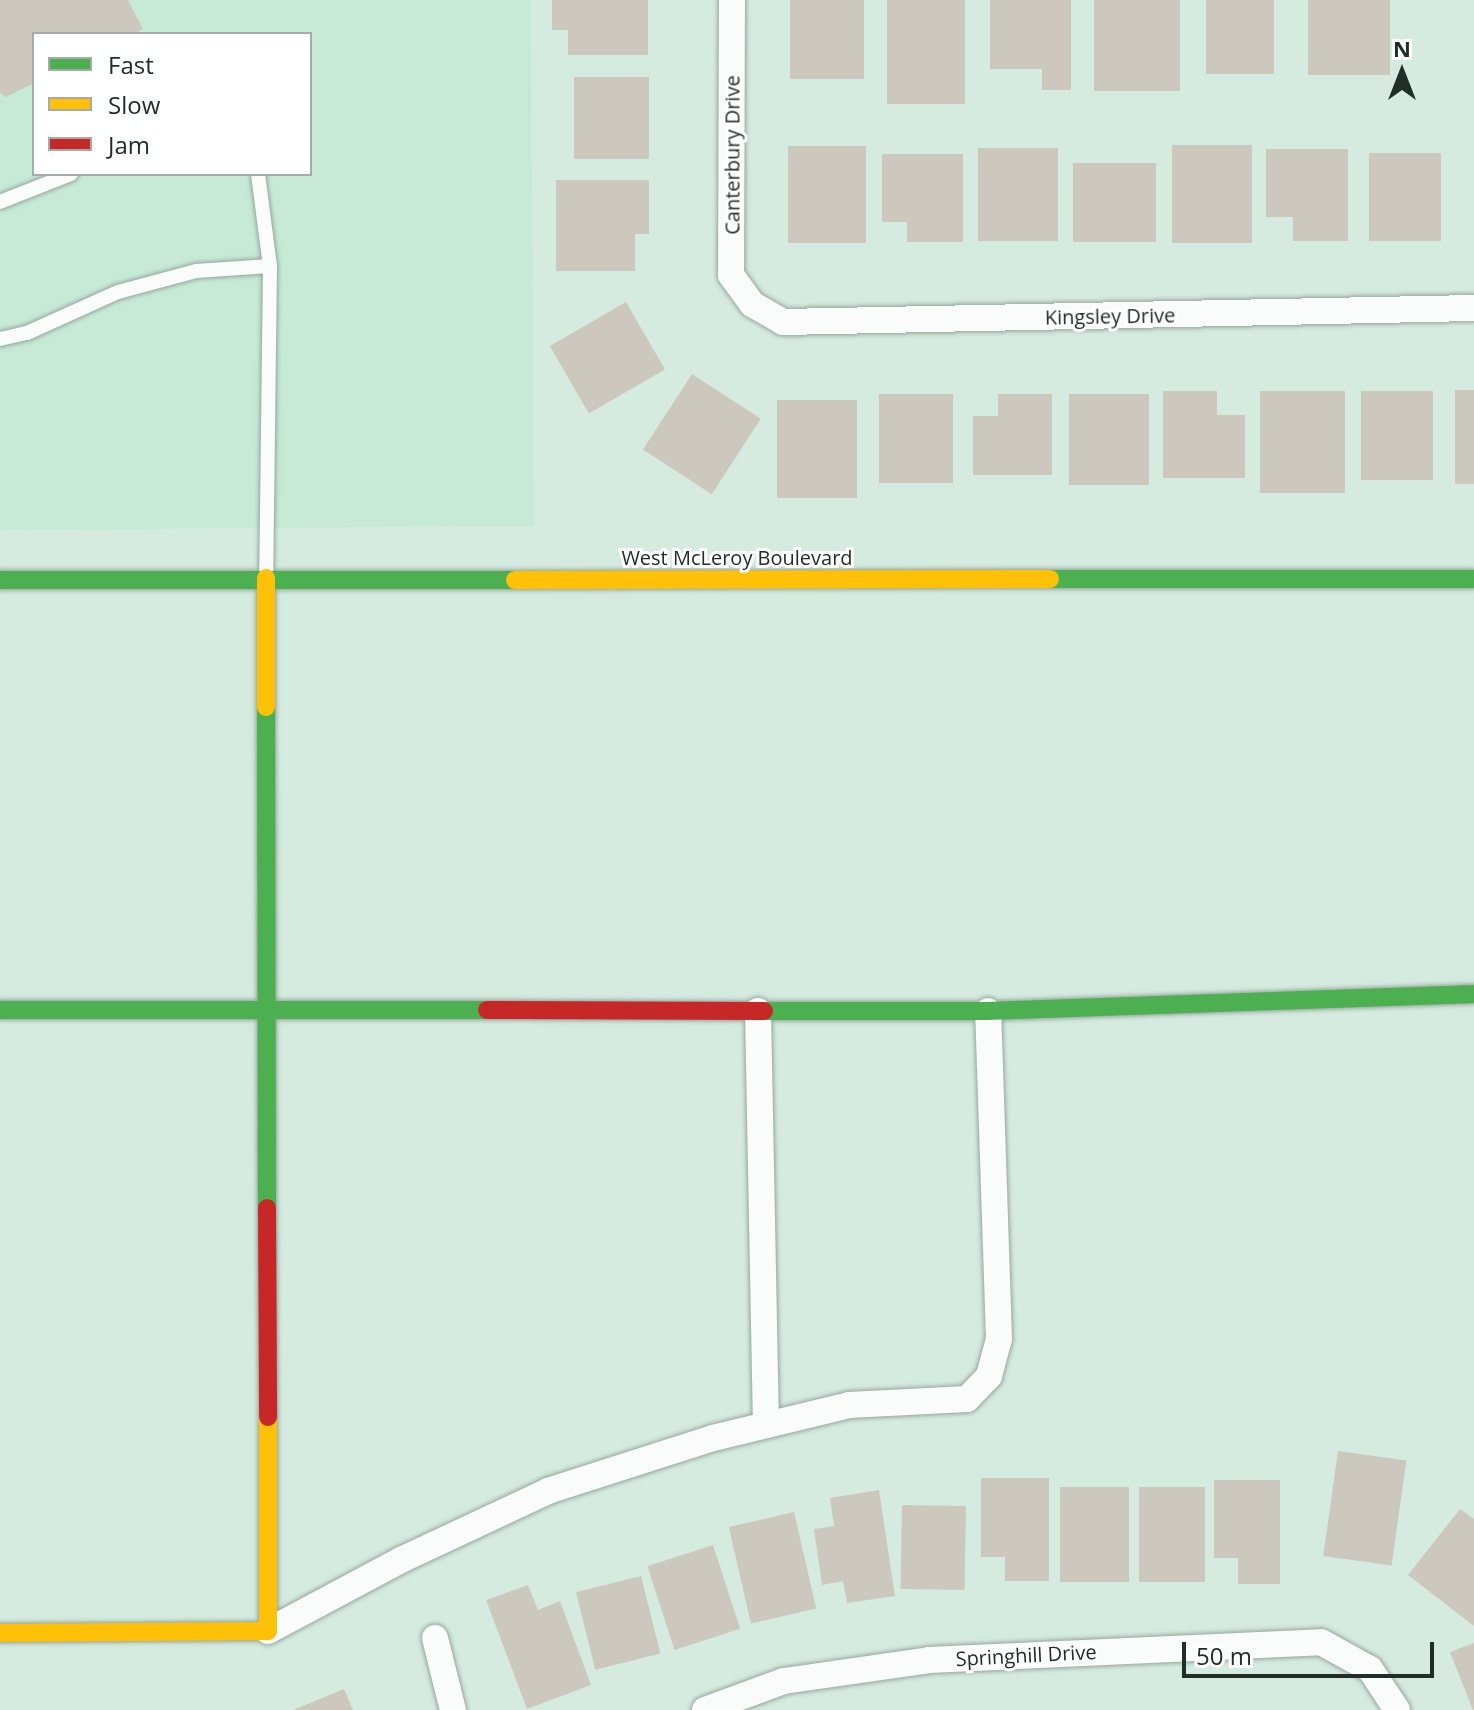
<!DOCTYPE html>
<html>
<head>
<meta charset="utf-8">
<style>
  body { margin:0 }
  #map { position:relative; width:1474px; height:1710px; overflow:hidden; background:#d5ebdf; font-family:"Open Sans",sans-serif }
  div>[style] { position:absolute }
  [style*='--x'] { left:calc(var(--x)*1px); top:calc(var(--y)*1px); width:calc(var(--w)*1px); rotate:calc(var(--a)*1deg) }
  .built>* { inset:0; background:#c7ead7 }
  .building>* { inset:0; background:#cdc8be; transform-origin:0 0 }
  .roads { filter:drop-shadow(0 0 2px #96a79e) drop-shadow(0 0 2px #96a79e) }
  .lane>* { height:14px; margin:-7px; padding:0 7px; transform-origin:7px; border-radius:7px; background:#f9fcfa }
  .street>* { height:26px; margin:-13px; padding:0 13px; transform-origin:13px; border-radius:13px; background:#f9fcfa }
  .fast>* { height:18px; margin:-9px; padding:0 9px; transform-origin:9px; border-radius:9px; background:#4caf50 }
  .slow>* { height:18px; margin:-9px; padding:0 9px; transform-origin:9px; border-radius:9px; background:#ffc107 }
  .jam>* { height:18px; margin:-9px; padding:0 9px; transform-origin:9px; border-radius:9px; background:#c62828 }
  span { translate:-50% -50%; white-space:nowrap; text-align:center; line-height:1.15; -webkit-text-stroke:6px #fff; paint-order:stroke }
  .street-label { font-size:20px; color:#202e27 }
  .legend { position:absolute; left:32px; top:32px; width:280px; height:144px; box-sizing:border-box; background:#fff; border:2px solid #a6aba9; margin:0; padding:10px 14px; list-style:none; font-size:24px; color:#202e27 }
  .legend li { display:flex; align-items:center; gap:16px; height:40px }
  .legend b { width:40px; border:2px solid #a6aba9 }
  .north { position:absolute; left:1362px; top:32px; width:80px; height:80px; -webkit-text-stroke:6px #fff; paint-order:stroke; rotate:0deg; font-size:22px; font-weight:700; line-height:32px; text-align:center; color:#202e27 }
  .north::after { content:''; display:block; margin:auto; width:28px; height:36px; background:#202e27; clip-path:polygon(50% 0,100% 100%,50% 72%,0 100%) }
  .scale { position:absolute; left:1182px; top:1642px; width:252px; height:36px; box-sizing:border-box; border:4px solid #202e27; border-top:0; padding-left:10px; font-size:24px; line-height:28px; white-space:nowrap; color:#202e27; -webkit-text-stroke:6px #fff; paint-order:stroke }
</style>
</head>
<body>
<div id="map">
  <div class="built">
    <div style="clip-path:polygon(evenodd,0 0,531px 0,534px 526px,0 530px,0 0,34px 34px,310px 34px,310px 174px,34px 174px,34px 34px)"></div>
  </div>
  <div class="building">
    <div style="clip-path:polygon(0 0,128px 0,143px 29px,133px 34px,34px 34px,34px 83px,6px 97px,0 93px)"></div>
    <div style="clip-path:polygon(552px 0,648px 0,648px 55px,568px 55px,568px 30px,552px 30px)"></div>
    <div style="left:790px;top:0;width:74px;height:79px"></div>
    <div style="left:887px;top:0;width:78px;height:104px"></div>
    <div style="clip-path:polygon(990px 0,1071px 0,1071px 90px,1042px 90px,1042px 69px,990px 69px)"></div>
    <div style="left:1094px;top:0;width:86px;height:91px"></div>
    <div style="left:1206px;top:0;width:68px;height:74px"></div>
    <div style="left:1308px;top:0;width:82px;height:75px"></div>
    <div style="left:574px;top:77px;width:75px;height:82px"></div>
    <div style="left:1172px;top:145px;width:80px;height:98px"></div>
    <div style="left:788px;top:146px;width:78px;height:97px"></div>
    <div style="left:978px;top:148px;width:80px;height:93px"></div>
    <div style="clip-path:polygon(1266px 149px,1348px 149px,1348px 241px,1293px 241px,1293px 217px,1266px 217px)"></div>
    <div style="left:1369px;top:153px;width:72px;height:88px"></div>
    <div style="clip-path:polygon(882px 154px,963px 154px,963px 242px,907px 242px,907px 222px,882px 222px)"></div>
    <div style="left:1073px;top:163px;width:83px;height:79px"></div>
    <div style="clip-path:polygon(556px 180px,649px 180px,649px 234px,635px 234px,635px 271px,556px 271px)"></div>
    <div style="left:626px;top:302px;width:78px;height:88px;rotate:60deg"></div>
    <div style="left:692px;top:374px;width:82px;height:90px;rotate:33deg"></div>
    <div style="left:1455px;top:390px;width:19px;height:94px"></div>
    <div style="clip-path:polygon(1163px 391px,1217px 391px,1217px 415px,1245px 415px,1245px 478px,1163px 478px)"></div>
    <div style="left:1260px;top:391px;width:85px;height:102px"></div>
    <div style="left:1361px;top:391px;width:72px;height:89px"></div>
    <div style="left:879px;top:394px;width:74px;height:89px"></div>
    <div style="clip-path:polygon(998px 394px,1052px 394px,1052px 475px,973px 475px,973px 416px,998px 416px)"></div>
    <div style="left:1069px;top:394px;width:80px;height:91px"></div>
    <div style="left:777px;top:400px;width:80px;height:98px"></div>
    <div style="left:1338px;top:1451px;width:69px;height:106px;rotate:8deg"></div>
    <div style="clip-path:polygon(981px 1478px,1049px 1478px,1049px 1581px,1005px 1581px,1005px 1557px,981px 1557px)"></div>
    <div style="clip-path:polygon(1214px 1480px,1280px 1480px,1280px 1584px,1238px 1584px,1238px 1558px,1214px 1558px)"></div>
    <div style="left:1060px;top:1487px;width:69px;height:95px"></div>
    <div style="left:1139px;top:1487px;width:66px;height:95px"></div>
    <div style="clip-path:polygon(879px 1490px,895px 1596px,847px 1603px,843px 1581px,822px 1585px,814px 1529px,834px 1526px,830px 1498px)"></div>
    <div style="left:902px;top:1505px;width:64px;height:84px;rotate:1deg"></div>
    <div style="clip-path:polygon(1460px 1509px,1474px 1519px,1474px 1626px,1408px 1575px)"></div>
    <div style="left:794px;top:1512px;width:99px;height:67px;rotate:77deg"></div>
    <div style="left:713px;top:1545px;width:88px;height:69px;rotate:72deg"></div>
    <div style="left:641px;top:1576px;width:80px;height:67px;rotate:76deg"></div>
    <div style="clip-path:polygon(528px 1585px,538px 1610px,560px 1601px,591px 1685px,527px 1709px,486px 1600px)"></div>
    <div style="clip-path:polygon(1474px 1643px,1474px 1710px,1473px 1710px,1450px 1652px)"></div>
    <div style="clip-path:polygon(344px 1689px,353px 1710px,293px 1710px)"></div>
  </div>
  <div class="roads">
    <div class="lane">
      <div style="--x:258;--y:174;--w:93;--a:82.6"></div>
      <div style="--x:270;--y:266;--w:312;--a:90.7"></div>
      <div style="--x:0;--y:202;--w:76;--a:-21.5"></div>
      <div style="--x:0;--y:339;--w:28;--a:-13"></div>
      <div style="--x:27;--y:333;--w:100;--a:-24.3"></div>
      <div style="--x:118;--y:292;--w:81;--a:-15.1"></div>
      <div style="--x:196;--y:271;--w:74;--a:-3.9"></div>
    </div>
    <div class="street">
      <div style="--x:732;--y:0;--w:275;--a:90.2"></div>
      <div style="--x:731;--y:275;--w:36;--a:54"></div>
      <div style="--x:752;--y:304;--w:36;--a:30"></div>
      <div style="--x:783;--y:322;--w:691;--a:-1.16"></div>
      <div style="--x:758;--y:1011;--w:414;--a:88.9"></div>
      <div style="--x:268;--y:1631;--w:151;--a:-28.1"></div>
      <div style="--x:401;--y:1560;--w:162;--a:-25.1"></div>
      <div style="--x:548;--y:1491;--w:173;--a:-17.8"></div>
      <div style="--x:713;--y:1438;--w:140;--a:-13.6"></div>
      <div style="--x:849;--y:1405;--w:118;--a:-2.9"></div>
      <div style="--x:967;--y:1399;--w:32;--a:-46"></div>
      <div style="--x:989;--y:1376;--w:38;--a:-75"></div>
      <div style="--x:999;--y:1339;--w:328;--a:-91.9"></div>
      <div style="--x:435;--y:1638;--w:74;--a:76"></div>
      <div style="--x:705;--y:1710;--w:84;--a:-20.2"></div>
      <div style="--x:784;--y:1681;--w:147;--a:-8.2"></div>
      <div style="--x:929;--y:1660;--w:392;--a:-2.6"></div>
      <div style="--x:1321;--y:1642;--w:56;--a:28.9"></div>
      <div style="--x:1370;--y:1669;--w:49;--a:56.6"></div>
    </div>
    <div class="fast">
      <div style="--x:1050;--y:579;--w:424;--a:0"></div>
      <div style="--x:0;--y:580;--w:515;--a:0"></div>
      <div style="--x:266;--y:707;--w:501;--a:89.89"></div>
      <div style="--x:0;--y:1010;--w:487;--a:0"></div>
      <div style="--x:764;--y:1011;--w:224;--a:0"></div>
      <div style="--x:988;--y:1011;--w:486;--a:-2"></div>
    </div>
    <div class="slow">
      <div style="--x:266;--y:578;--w:129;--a:90"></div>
      <div style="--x:515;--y:580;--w:535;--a:-0.11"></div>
      <div style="--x:0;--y:1633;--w:268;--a:-0.4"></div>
      <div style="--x:268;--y:1631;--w:214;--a:-90"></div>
    </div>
    <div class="jam">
      <div style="--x:487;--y:1010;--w:277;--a:0.2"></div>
      <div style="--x:267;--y:1208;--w:209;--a:89.7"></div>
    </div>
  </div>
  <div class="street-label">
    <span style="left:732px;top:155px;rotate:-90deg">Canterbury Drive</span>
    <span style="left:1110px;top:316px;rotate:-1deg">Kingsley Drive</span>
    <span style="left:737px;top:557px">West McLeroy Boulevard</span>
    <span style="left:1026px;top:1655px;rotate:-3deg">Springhill Drive</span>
  </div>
  <ul class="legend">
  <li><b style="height:10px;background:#4caf50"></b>Fast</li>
  <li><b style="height:10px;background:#ffc107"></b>Slow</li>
  <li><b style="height:10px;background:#c62828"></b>Jam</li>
  </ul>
  <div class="north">N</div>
  <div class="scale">50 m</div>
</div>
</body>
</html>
